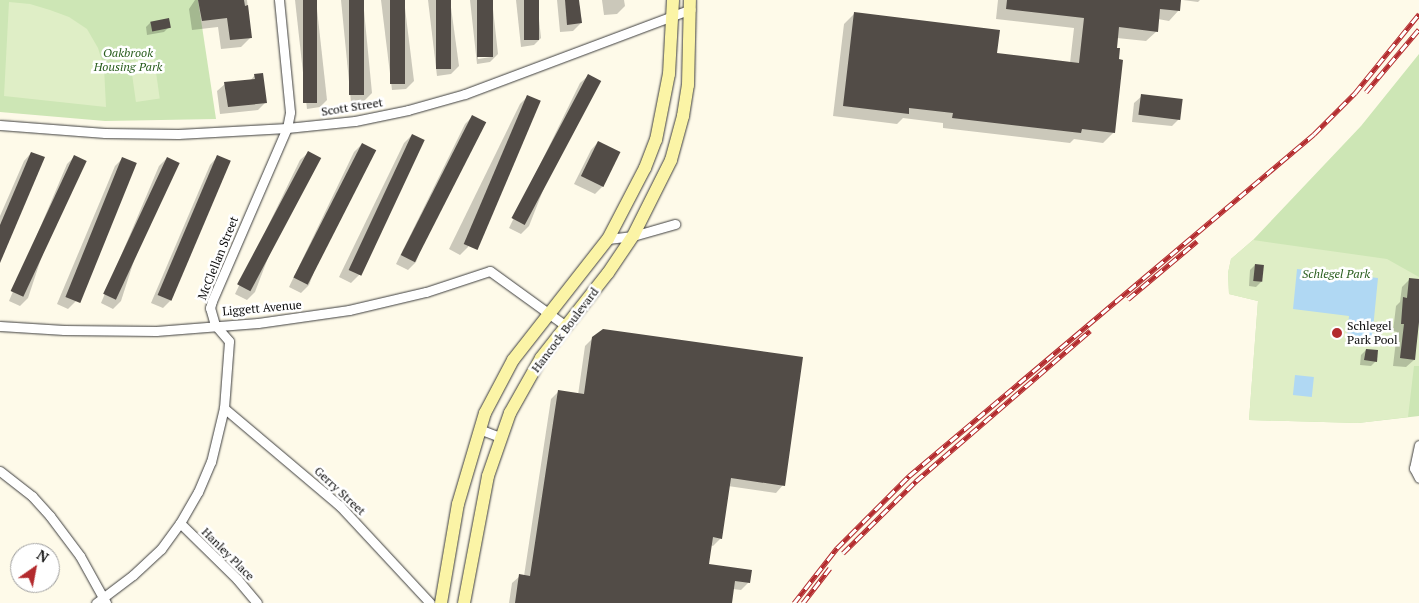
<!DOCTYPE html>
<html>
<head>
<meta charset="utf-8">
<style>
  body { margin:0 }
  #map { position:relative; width:1419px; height:603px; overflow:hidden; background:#fefae9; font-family:"PT Serif",serif }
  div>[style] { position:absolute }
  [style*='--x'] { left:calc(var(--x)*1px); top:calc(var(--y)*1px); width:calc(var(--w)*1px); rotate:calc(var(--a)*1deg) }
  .green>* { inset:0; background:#cde6b5 }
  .pitch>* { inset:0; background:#dfeec6; transform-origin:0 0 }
  .water>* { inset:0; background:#b0d8f3; transform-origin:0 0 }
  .shadow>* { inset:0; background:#0003 }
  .building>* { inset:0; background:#524c47; transform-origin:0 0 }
  .roads { filter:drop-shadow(0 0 1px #3d3d3d) drop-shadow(0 0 1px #3d3d3d) }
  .street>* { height:9px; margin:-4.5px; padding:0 4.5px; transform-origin:4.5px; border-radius:4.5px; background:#fff }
  .secondary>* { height:12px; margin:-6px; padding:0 6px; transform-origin:6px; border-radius:6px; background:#fbf4a6 }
  .rail>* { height:5px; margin-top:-2.5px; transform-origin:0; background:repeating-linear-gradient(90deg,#fff 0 9px,#b32a2d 0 18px); box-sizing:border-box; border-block:1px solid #b32a2d }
  .dots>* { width:14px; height:14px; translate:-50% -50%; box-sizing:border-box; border:2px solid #fff; border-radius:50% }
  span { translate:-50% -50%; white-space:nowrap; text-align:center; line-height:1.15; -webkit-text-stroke:5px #fff; paint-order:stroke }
  .park-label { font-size:12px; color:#2a5e1f; font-style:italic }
  .street-label { font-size:12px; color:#0a0a0a }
  .poi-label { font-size:12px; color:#0a0a0a }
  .left { translate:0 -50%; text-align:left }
  .north { position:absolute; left:10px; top:543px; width:50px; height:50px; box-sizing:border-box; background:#fff; border:1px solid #9d9d9d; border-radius:50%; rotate:33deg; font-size:14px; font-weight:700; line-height:20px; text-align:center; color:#0a0a0a }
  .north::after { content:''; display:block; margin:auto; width:18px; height:22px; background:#b32a2d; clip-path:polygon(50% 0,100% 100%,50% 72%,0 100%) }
</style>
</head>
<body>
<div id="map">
  <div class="green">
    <div style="clip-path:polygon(0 0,198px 0,216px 119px,105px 121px,0 112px)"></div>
    <div style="clip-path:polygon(1419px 54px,1419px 416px,1358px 423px,1249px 420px,1258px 301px,1229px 294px,1228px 273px,1231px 259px,1253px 240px,1361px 126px)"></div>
  </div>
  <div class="pitch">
    <div style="clip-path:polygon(9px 2px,30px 4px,50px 10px,69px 17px,87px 29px,98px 48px,104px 67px,106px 107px,4px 96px)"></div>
    <div style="left:154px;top:58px;width:41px;height:24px;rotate:82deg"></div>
    <div style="clip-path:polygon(1253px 240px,1387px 259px,1419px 277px,1419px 366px,1414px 366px,1408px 417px,1358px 423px,1249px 420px,1258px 301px,1229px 294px,1228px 273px,1231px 259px)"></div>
  </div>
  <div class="water">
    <div style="clip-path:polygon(1297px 269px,1378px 278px,1372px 339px,1347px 337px,1349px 316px,1293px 309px)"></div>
    <div style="left:1295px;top:375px;width:19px;height:20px;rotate:6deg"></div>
  </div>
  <div class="shadow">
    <div style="clip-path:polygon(195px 0,247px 0,251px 37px,241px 47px,221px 49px,218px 27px,192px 30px,189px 9px)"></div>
    <div style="clip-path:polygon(295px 0,316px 0,327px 100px,320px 107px,307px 109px)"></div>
    <div style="clip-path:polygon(341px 0,363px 0,372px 93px,364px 101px,351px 102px)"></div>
    <div style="clip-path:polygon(381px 0,404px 0,414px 81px,406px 89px,392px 90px)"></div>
    <div style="clip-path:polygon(428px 0,450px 0,459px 66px,451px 74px,437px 76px)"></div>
    <div style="clip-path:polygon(evenodd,470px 0,492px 0,498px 54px,490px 62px,477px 64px,470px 0,491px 55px,491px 57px,478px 59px,478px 56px,491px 55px)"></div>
    <div style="clip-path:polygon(516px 0,537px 0,541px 38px,534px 45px,521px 47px)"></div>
    <div style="clip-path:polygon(557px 0,578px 0,581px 23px,573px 31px,560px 32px)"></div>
    <div style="clip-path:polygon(602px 0,624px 0,625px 6px,617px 14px,604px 15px)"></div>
    <div style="clip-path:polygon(995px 0,1180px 0,1179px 10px,1169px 21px,1158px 19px,1157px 31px,1146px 41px,1117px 38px,1114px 132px,1103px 143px,1074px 139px,1070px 143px,943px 128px,943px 123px,903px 118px,897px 124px,833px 116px,844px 24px,854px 14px,996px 54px,1070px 63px,1074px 28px,996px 19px,998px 0)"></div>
    <div style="clip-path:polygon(1183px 0,1200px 0,1198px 2px)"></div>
    <div style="clip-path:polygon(151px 22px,169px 27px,164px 32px,147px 35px,146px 27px)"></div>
    <div style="clip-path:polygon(255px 75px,266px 102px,258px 110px,220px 114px,217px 91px,225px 84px,250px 81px)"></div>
    <div style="clip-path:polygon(588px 76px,529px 226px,521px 234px,509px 228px,580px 83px)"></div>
    <div style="clip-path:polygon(528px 96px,468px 247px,460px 255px,449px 249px,520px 104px)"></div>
    <div style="clip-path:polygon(1142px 96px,1179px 119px,1172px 126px,1132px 122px,1134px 103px)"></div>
    <div style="clip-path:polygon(472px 117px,416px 262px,408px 270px,396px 264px,465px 124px)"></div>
    <div style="clip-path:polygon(412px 135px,359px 275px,351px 283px,339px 277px,404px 143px)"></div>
    <div style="clip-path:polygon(598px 142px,619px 153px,603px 186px,595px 194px,574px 184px,591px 150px)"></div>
    <div style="clip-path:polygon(362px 144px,309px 285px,301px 293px,289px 287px,354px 152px)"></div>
    <div style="clip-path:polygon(31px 153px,0 260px,0 216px,24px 161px)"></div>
    <div style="clip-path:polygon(308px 153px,255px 292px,247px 300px,235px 294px,300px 160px)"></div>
    <div style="clip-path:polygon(75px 156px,28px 298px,20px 306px,9px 301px,67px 164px)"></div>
    <div style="clip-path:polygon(217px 157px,171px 300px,163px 308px,151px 303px,210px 165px)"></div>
    <div style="clip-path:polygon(123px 158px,76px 301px,68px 309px,57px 304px,115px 166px)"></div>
    <div style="clip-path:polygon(167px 158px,121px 301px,113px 309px,101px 303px,159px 166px)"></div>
    <div style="clip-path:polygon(1255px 265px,1263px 266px,1261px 282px,1256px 287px,1249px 286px,1250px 270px)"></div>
    <div style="clip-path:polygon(1410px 279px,1419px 280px,1419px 320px,1414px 360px,1406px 367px,1393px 366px,1397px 332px,1393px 331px,1396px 306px,1400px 302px,1402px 287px)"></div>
    <div style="clip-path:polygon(593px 338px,783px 485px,776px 493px,728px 486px,721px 538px,713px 546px,710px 545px,708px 565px,749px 582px,741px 590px,733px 589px,731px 603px,509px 603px,512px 583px,520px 576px,524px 576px,551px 399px,558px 392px,578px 395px,585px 346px)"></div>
    <div style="clip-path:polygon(1366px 350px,1376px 361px,1371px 366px,1360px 365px,1361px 355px)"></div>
  </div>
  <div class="building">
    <div style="clip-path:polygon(198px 0,244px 0,245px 6px,248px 5px,252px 38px,230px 40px,227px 18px,202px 21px)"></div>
    <div style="left:303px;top:0;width:14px;height:103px"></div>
    <div style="left:349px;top:0;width:15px;height:95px"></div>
    <div style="left:390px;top:0;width:15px;height:84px"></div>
    <div style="left:436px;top:0;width:15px;height:69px"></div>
    <div style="left:477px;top:0;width:16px;height:57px"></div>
    <div style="left:524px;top:0;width:15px;height:40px"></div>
    <div style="clip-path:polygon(565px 0,579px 0,582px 23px,567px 25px)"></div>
    <div style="clip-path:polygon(1007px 0,1181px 0,1180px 11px,1160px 9px,1158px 32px,1119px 27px,1117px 48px,1120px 48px,1119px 59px,1123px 60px,1115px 133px,1082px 129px,1081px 133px,952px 118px,953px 113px,909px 108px,909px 114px,843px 106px,854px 12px,1000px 30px,997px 53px,1079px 63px,1084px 18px,1006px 9px)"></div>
    <div style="left:169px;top:18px;width:10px;height:19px;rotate:79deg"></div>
    <div style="clip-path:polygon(263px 73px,267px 103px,228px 107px,224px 82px,255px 79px,254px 74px)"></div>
    <div style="left:588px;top:74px;width:15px;height:163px;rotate:28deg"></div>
    <div style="left:1141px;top:94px;width:42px;height:21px;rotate:7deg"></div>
    <div style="left:527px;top:95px;width:15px;height:162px;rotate:23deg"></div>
    <div style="left:472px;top:115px;width:16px;height:157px;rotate:27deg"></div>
    <div style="left:412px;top:134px;width:14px;height:150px;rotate:25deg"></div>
    <div style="left:598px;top:141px;width:25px;height:39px;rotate:26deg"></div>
    <div style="left:362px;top:143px;width:16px;height:151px;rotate:27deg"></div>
    <div style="left:308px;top:151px;width:15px;height:151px;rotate:28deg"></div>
    <div style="clip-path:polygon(31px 152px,45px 157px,0 263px,0 225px)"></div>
    <div style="left:74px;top:155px;width:14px;height:150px;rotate:25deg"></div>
    <div style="left:217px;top:155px;width:15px;height:152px;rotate:23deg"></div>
    <div style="left:122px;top:157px;width:16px;height:151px;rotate:22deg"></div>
    <div style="left:167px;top:157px;width:14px;height:151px;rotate:25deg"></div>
    <div style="left:1255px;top:264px;width:9px;height:17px;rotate:6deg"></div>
    <div style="clip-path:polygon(1409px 278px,1419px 279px,1419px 322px,1415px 360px,1400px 358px,1404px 324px,1401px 324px,1403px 297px,1407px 298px)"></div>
    <div style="clip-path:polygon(603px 329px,803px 357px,785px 486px,731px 478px,722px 539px,713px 537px,709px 564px,752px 570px,750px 583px,735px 581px,732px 603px,515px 603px,519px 574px,530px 576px,558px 390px,584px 394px,592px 337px)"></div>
    <div style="clip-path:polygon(1366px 349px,1378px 350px,1377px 362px,1364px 360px)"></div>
  </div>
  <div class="roads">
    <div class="street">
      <div style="--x:0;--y:125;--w:105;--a:4.4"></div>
      <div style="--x:105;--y:133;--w:73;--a:0.8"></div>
      <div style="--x:178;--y:134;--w:109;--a:-3.2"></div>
      <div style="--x:287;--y:128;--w:68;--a:-5.9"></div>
      <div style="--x:355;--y:121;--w:54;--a:-11.7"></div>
      <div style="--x:408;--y:110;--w:59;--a:-15.7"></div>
      <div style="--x:465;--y:94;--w:241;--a:-20.6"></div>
      <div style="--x:608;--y:239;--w:25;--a:-7"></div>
      <div style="--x:633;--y:236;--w:44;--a:-15.9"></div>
      <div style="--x:0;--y:326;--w:64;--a:3.6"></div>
      <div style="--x:64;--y:330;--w:92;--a:0.6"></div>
      <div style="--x:156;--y:331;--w:102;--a:-4.5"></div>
      <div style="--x:258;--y:323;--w:92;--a:-8.1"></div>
      <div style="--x:349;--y:310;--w:79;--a:-13.2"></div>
      <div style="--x:426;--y:292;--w:67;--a:-18.2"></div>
      <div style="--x:490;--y:271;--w:94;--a:35.9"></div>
      <div style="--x:224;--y:408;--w:152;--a:40.2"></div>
      <div style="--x:340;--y:506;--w:132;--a:47.1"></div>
      <div style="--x:479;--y:429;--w:22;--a:21"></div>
      <div style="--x:1419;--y:445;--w:24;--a:102"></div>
      <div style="--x:1414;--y:468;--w:11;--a:63"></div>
      <div style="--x:0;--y:471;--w:41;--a:38"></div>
      <div style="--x:32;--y:496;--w:27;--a:48"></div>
      <div style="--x:50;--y:516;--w:50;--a:53.1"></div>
      <div style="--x:80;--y:556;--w:54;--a:61"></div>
      <div style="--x:180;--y:523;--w:80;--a:44.5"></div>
      <div style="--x:237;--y:579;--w:31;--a:50"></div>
      <div style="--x:96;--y:603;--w:46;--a:-37.1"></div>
      <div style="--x:133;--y:575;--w:38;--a:-43"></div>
      <div style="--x:161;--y:549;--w:32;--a:-54"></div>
      <div style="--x:180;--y:523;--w:36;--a:-60"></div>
      <div style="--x:198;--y:492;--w:33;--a:-67"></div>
      <div style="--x:211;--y:462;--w:56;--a:-76.5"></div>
      <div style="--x:224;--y:408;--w:67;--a:-85.7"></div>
      <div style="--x:229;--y:341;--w:21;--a:-131"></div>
      <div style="--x:215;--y:325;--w:18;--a:-106"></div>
      <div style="--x:210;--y:308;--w:7;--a:-74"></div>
      <div style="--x:212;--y:301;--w:189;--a:-66.6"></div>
      <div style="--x:287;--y:128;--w:16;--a:-79"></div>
      <div style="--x:290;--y:112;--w:113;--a:-95.6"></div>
    </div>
    <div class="secondary">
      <div style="--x:441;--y:603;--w:100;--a:-80.3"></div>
      <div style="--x:458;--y:504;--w:95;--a:-73.5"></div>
      <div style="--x:485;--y:413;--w:60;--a:-62.2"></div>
      <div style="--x:513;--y:360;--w:154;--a:-51.9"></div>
      <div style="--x:608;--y:239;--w:80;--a:-62.5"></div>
      <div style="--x:645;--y:168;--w:30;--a:-69"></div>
      <div style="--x:656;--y:140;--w:67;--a:-78.9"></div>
      <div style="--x:669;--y:74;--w:74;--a:-86.9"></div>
      <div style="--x:464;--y:603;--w:129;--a:-79.3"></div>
      <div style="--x:488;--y:476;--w:67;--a:-70.8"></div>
      <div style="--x:510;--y:413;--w:63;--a:-60.6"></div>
      <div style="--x:541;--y:358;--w:108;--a:-51.8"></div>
      <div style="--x:608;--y:273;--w:45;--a:-56"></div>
      <div style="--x:633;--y:236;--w:85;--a:-63.4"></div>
      <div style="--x:671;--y:160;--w:46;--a:-74.7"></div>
      <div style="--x:683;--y:116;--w:31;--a:-81"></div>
      <div style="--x:688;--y:85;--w:85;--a:-88.7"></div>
    </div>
  </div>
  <div class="rail">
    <div style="--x:1366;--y:92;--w:82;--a:-49.9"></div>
    <div style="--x:1128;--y:299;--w:90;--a:-40"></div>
    <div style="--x:843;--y:553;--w:103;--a:-44.6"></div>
    <div style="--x:916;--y:481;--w:230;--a:-40.8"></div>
    <div style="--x:794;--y:603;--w:70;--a:-52"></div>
    <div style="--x:837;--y:548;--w:102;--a:-45"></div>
    <div style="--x:909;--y:476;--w:530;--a:-40.18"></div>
    <div style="--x:1314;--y:134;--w:58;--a:-45"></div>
    <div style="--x:1355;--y:93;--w:102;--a:-51"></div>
    <div style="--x:803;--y:603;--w:44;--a:-52.4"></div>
  </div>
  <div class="dots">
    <div style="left:1337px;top:333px;background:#b32a2d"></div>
  </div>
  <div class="park-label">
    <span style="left:128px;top:60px">Oakbrook<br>Housing Park</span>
    <span style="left:1336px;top:274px">Schlegel Park</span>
  </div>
  <div class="street-label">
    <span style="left:352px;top:107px;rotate:-9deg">Scott Street</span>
    <span style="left:218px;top:258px;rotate:-68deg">McClellan Street</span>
    <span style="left:262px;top:308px;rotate:-5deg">Liggett Avenue</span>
    <span style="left:565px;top:330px;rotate:-53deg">Hancock Boulevard</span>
    <span style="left:340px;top:491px;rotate:43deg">Gerry Street</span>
    <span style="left:228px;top:554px;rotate:45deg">Hanley Place</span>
  </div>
  <div class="poi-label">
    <span class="left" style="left:1347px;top:333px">Schlegel<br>Park Pool</span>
  </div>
  <div class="north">N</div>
</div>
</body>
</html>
